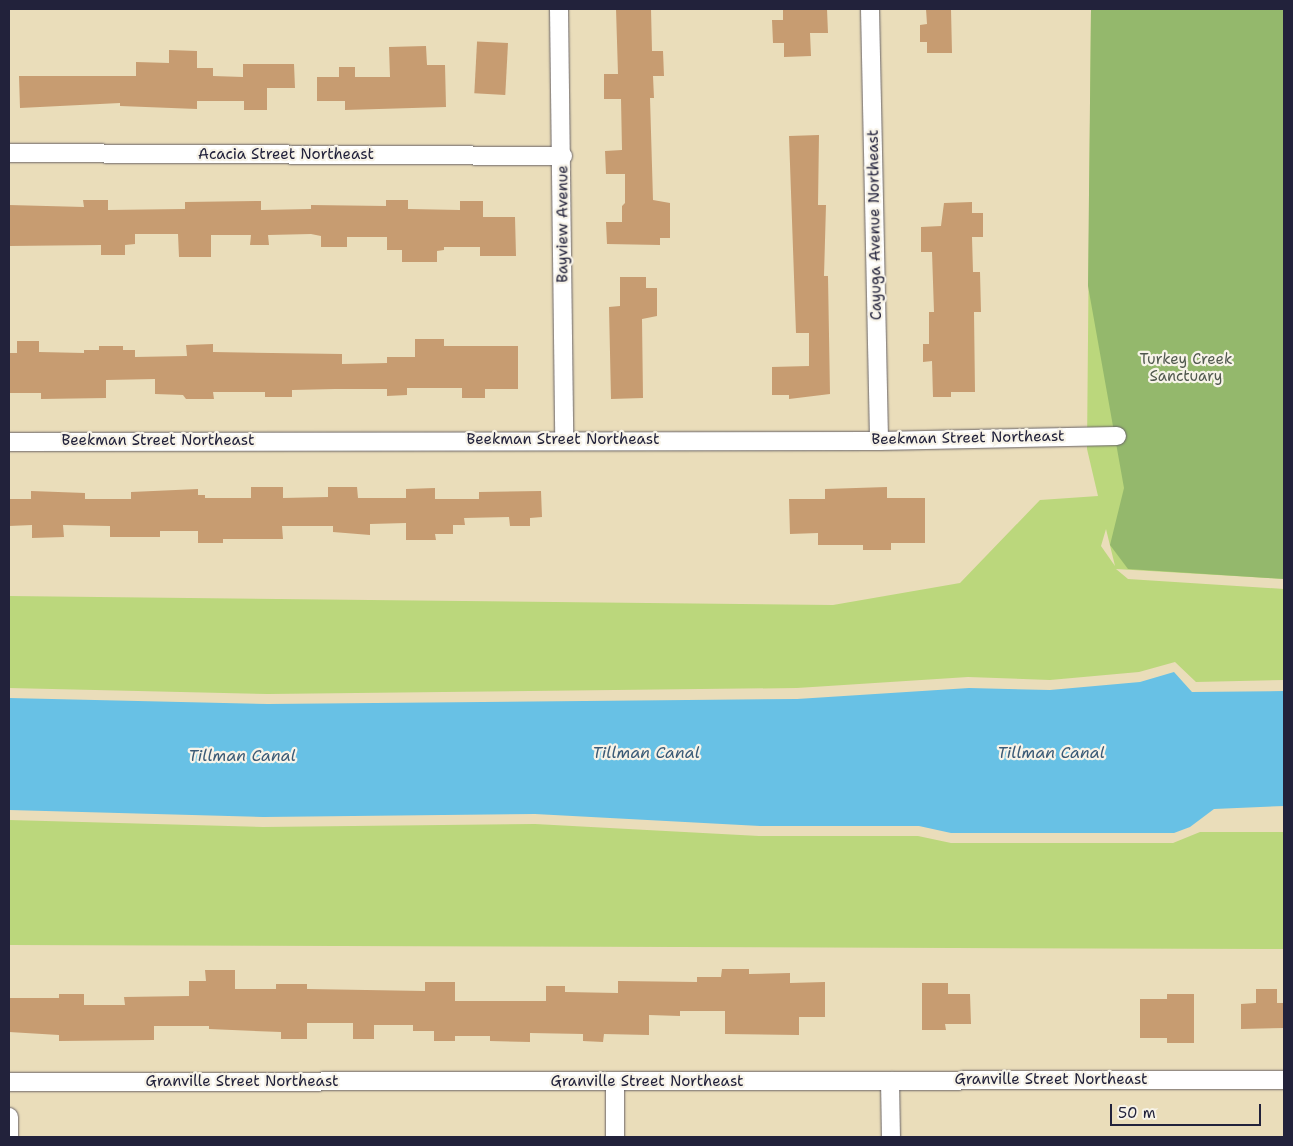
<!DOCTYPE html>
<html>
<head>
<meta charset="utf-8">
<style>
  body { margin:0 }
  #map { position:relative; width:1293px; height:1146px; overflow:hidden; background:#eaddba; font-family:"Shantell Sans",sans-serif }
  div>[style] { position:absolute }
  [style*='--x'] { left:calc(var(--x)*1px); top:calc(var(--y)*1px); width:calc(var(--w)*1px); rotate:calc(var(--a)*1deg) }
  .green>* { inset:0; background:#bbd77c }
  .forest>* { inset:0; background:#94b86c }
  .water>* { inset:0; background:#68c1e5 }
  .building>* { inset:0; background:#c79c71; transform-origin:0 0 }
  .roads { filter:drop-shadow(0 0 1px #686367) drop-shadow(0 0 1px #686367) }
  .street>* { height:18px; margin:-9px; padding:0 9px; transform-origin:9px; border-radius:9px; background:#fff }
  span { translate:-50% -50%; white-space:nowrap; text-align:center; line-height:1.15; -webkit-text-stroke:4.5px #f7f3e8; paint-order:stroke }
  .street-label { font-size:15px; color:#22223b }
  .park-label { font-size:15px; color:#50584e }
  .water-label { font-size:16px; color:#3a5a76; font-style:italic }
  .frame { position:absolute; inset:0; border:10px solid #22223b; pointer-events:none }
  .scale { position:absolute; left:1110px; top:1104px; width:151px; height:22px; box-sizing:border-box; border:2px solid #22223b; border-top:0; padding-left:6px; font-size:15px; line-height:18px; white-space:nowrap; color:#22223b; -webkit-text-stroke:4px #f7f3e8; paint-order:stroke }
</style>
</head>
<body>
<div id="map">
  <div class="green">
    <div style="clip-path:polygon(evenodd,1091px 9px,1284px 9px,1284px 579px,1116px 569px,1128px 579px,1284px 589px,1284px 680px,1196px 682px,1175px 662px,1139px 672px,1050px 680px,968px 677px,797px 688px,268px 694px,9px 688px,9px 596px,833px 605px,960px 583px,1040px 500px,1098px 496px,1087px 449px,1091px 9px,1106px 529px,1115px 566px,1101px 546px,1106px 529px)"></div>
    <div style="clip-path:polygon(9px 820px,263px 827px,535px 824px,759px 836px,918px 836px,951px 843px,1173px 843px,1200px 832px,1284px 832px,1284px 949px,9px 945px)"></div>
  </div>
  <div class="forest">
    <div style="clip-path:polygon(1091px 9px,1284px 9px,1284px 579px,1128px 569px,1110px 545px,1124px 488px,1088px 286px)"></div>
  </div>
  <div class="water">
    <div style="clip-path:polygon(1174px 672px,1192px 692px,1284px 691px,1284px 806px,1214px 809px,1190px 827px,1174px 833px,951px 833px,919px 826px,760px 826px,535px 814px,263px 817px,9px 810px,9px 698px,268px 704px,797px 699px,969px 688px,1050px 690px,1140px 682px)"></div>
  </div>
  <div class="building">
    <div style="clip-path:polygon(616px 9px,651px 9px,652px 51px,663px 51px,664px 76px,653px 76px,654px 98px,650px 98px,653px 200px,670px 203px,670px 238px,660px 238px,660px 245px,607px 244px,606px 222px,622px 222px,622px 206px,625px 203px,625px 174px,606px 174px,605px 151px,622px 150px,621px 99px,604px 99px,604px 74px,618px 74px)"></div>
    <div style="clip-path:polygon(783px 9px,827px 9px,828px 33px,810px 33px,811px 56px,784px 57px,784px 43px,773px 43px,772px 20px,783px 20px)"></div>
    <div style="clip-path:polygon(926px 9px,951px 9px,952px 53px,927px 53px,927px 42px,920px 42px,920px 25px,927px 24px)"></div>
    <div style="left:508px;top:43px;width:52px;height:31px;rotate:93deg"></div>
    <div style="clip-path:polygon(426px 46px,427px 65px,445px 65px,446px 107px,345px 110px,345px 101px,317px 101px,317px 77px,339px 77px,339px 67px,355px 67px,355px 77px,390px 77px,389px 47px)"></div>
    <div style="clip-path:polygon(169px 50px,197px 51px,197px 68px,213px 68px,213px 76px,243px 77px,243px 64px,294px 64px,295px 88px,267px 88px,267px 110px,244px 110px,244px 101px,197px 101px,197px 109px,120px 106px,120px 103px,20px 108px,19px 76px,136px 76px,136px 62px,169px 63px)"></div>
    <div style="clip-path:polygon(819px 135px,818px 205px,826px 205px,824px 276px,828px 276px,830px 394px,789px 399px,789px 395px,772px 395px,772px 367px,809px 366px,809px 333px,796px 333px,789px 136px)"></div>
    <div style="clip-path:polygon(83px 200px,108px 200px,108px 210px,185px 209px,185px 202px,261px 201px,261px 210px,311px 209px,311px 205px,386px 206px,386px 200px,408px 200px,408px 209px,460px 210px,460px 201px,483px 201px,483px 217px,515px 217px,516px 256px,480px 256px,480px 247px,444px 247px,444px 250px,437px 251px,437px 262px,402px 262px,402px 250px,387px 250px,387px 237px,347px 237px,347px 247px,321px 247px,321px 236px,311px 234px,268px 235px,269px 245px,250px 245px,251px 235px,211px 235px,211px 257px,179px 257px,178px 234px,135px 234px,135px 244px,125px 245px,125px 255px,101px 255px,101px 245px,9px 246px,9px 205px,84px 207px)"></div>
    <div style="clip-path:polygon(972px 202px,972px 213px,983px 213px,983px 237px,972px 237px,973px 272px,980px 272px,981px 312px,974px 312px,975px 392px,951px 392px,951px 397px,933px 397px,932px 361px,923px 362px,923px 344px,929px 344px,929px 312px,934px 312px,932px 252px,921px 252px,921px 227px,941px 226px,944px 203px)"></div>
    <div style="clip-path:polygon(620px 277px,646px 277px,646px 288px,657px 288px,657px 316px,642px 319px,643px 398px,611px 399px,609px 307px,620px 306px)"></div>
    <div style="clip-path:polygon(415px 339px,444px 339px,444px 346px,518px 346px,518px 389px,485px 389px,485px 398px,462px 398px,462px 388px,407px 388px,407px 395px,387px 396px,387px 389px,335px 389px,292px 390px,292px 397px,265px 397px,265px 392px,213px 392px,214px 399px,186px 399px,183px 395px,155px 394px,155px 379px,106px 380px,106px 398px,41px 399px,41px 393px,9px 393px,9px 353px,17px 353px,17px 341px,39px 341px,39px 352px,84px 353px,84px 350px,99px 350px,99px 346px,123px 346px,123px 350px,135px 350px,135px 357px,187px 356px,186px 345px,213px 344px,213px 352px,342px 354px,342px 364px,387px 363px,387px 357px,415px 357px)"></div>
    <div style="clip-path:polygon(251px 487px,283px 487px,283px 498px,328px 497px,328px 487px,357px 487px,358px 498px,406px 498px,406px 489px,435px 488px,435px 499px,479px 499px,479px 492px,541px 491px,542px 517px,530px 518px,530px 526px,510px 526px,509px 517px,464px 518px,465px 525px,453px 525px,453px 534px,435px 534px,436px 540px,406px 540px,406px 523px,370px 524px,370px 535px,333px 532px,333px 526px,282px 526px,283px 539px,223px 539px,223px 543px,198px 543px,198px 531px,160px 531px,160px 537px,110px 537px,110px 526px,63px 525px,64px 537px,32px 538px,32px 525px,9px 526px,9px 499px,31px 499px,31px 491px,85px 493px,85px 499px,131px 499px,131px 492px,198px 489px,198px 495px,205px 495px,205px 498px,251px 498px)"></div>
    <div style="clip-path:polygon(887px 487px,887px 498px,925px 498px,925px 543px,891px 543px,891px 550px,863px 550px,863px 545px,818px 545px,818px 533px,790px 534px,789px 499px,825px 499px,825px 489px)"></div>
    <div style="clip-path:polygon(722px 969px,749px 969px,749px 974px,790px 973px,790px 983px,825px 982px,825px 1017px,799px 1017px,799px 1035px,725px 1034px,725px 1011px,680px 1011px,680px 1016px,649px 1015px,649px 1035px,604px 1034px,603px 1042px,583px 1041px,583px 1034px,530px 1033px,530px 1042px,490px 1041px,490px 1036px,455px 1036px,455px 1041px,434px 1041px,434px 1031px,413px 1031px,413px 1025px,374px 1025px,374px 1039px,353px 1039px,353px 1023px,307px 1023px,307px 1039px,281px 1039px,281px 1032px,209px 1029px,209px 1026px,154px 1026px,154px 1040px,59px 1041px,59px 1035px,9px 1032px,9px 998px,59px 998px,59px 994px,84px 994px,84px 1005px,125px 1005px,124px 997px,189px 996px,189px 981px,206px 981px,205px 970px,235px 970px,235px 989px,276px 989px,276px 984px,307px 984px,307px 989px,425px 991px,425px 982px,455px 982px,455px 1001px,546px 1001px,546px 986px,565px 986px,565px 992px,618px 993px,618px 981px,697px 982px,697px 977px,721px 977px)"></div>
    <div style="clip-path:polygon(922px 983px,948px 983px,948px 994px,970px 994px,971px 1024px,945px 1024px,946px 1030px,922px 1030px)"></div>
    <div style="clip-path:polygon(1256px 989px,1277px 989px,1277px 1003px,1284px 1003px,1284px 1028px,1241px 1029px,1241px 1004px,1256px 1003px)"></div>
    <div style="clip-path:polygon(1167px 994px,1194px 994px,1194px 1043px,1167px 1043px,1167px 1038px,1140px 1038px,1140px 999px,1167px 999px)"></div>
  </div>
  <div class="roads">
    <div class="street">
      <div style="--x:559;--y:9;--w:431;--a:89.3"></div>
      <div style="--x:870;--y:9;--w:432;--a:88.8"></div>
      <div style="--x:9;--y:153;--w:554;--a:0.31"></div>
      <div style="--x:9;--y:442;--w:870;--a:-0.07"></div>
      <div style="--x:879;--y:441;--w:238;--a:-1.2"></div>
      <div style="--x:890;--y:1081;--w:56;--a:89"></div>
      <div style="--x:9;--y:1082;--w:1275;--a:-0.09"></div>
      <div style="--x:615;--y:1082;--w:55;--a:90"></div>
      <div style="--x:9;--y:1117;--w:20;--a:90"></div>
    </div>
  </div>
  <div class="street-label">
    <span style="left:286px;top:155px">Acacia Street Northeast</span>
    <span style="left:563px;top:224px;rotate:-90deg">Bayview Avenue</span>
    <span style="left:875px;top:225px;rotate:-91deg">Cayuga Avenue Northeast</span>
    <span style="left:968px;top:438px;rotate:-1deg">Beekman Street Northeast</span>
    <span style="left:563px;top:440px">Beekman Street Northeast</span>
    <span style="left:158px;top:441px">Beekman Street Northeast</span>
    <span style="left:1051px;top:1080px">Granville Street Northeast</span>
    <span style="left:242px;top:1082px">Granville Street Northeast</span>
    <span style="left:647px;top:1082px">Granville Street Northeast</span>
  </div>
  <div class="park-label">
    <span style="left:1186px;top:368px">Turkey Creek<br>Sanctuary</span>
  </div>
  <div class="water-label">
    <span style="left:646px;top:753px">Tillman Canal</span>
    <span style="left:1051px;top:753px">Tillman Canal</span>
    <span style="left:242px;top:756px">Tillman Canal</span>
  </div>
  <div class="frame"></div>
  <div class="scale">50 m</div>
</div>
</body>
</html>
